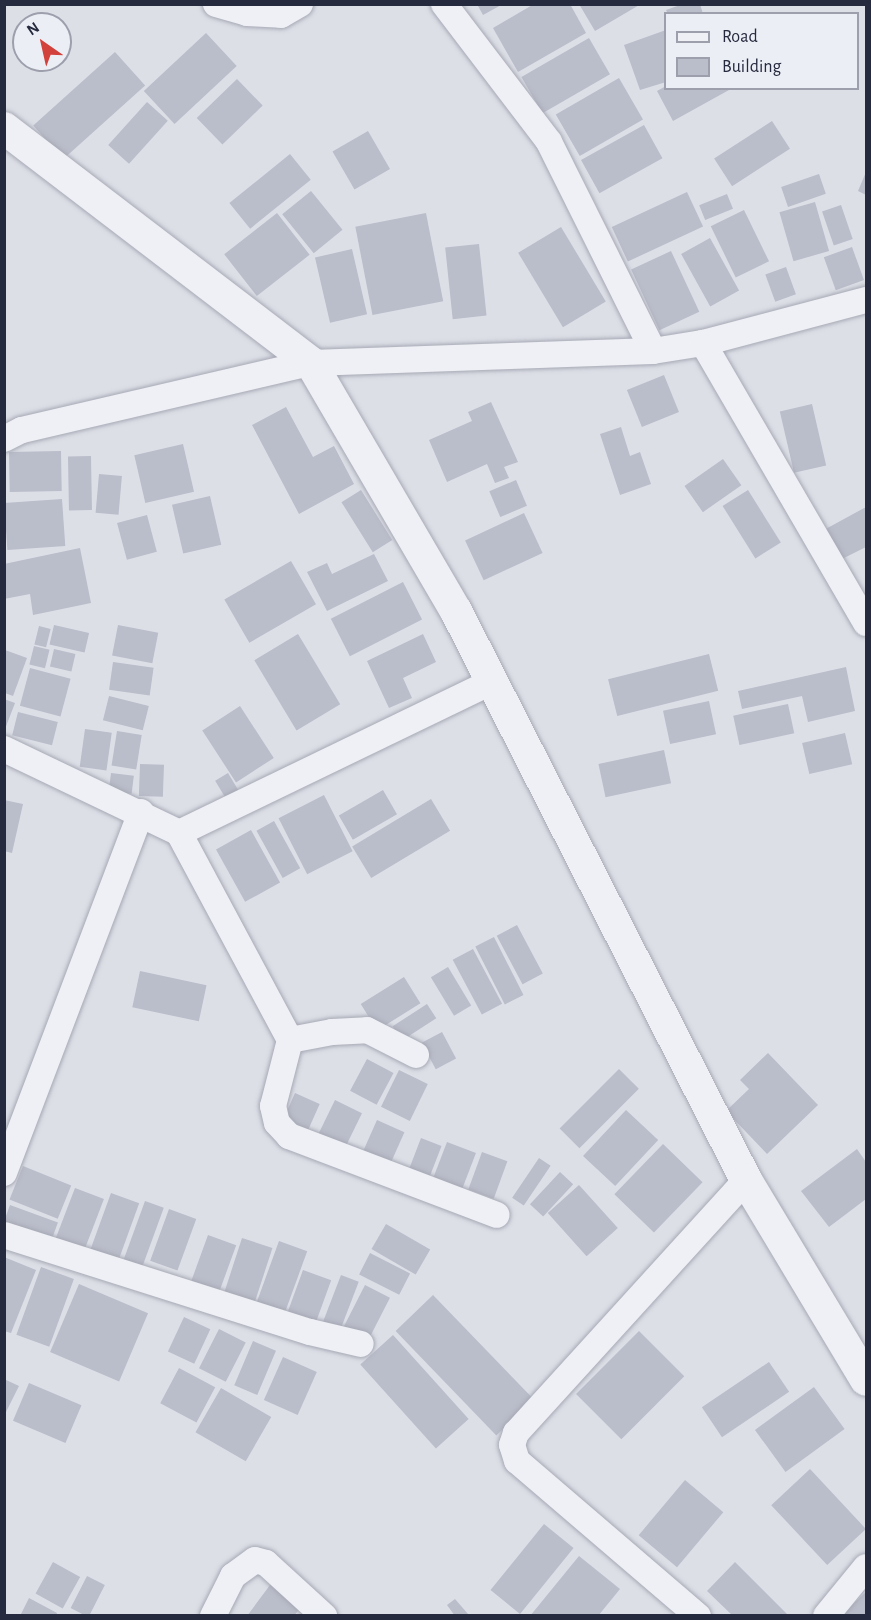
<!DOCTYPE html>
<html>
<head>
<meta charset="utf-8">
<style>
  body { margin:0 }
  #map { position:relative; width:871px; height:1620px; overflow:hidden; background:#dddfe7; font-family:"Alegreya Sans",sans-serif }
  div>[style] { position:absolute }
  [style*='--x'] { left:calc(var(--x)*1px); top:calc(var(--y)*1px); width:calc(var(--w)*1px); rotate:calc(var(--a)*1deg) }
  .building>* { inset:0; background:#babdca; transform-origin:0 0 }
  .roads { filter:drop-shadow(0 0 2px #a6a9b4) drop-shadow(0 0 2px #a6a9b4) }
  .minor>* { height:26px; margin:-13px; padding:0 13px; transform-origin:13px; border-radius:13px; background:#eff0f6 }
  .tertiary>* { height:32px; margin:-16px; padding:0 16px; transform-origin:16px; border-radius:16px; background:#eff0f6 }
  span { translate:-50% -50%; white-space:nowrap; text-align:center; line-height:1.15; -webkit-text-stroke:4.5px #eceef5; paint-order:stroke }
  .frame { position:absolute; inset:0; border:6px solid #262a3e; pointer-events:none }
  .legend { position:absolute; left:664px; top:12px; width:195px; height:78px; box-sizing:border-box; background:#eceef5; border:2px solid #9da0ac; margin:0; padding:8px 10px; list-style:none; font-size:18px; color:#262a3e }
  .legend li { display:flex; align-items:center; gap:12px; height:30px }
  .legend b { width:30px; border:2px solid #9da0ac }
  .north { position:absolute; left:12px; top:12px; width:60px; height:60px; box-sizing:border-box; background:#eceef5; border:2px solid #9da0ac; border-radius:50%; rotate:326deg; font-size:16px; font-weight:700; line-height:24px; text-align:center; color:#262a3e }
  .north::after { content:''; display:block; margin:auto; width:21px; height:27px; background:#d2413c; clip-path:polygon(50% 0,100% 100%,50% 72%,0 100%) }
</style>
</head>
<body>
<div id="map">
  <div class="building">
    <div style="clip-path:polygon(477px 4px,503px 4px,483px 15px)"></div>
    <div style="clip-path:polygon(534px 4px,570px 4px,586px 33px,518px 72px,493px 28px)"></div>
    <div style="clip-path:polygon(579px 4px,641px 4px,595px 31px)"></div>
    <div style="clip-path:polygon(683px 4px,700px 4px,703px 14px,668px 14px,666px 10px)"></div>
    <div style="clip-path:polygon(666px 30px,666px 82px,640px 90px,624px 45px)"></div>
    <div style="left:206px;top:33px;width:45px;height:85px;rotate:47deg"></div>
    <div style="left:589px;top:38px;width:42px;height:78px;rotate:60deg"></div>
    <div style="left:115px;top:52px;width:45px;height:110px;rotate:48deg"></div>
    <div style="left:619px;top:78px;width:48px;height:73px;rotate:60deg"></div>
    <div style="left:237px;top:79px;width:37px;height:56px;rotate:46deg"></div>
    <div style="clip-path:polygon(666px 86px,666px 88px,729px 90px,673px 121px,657px 91px)"></div>
    <div style="left:147px;top:102px;width:28px;height:58px;rotate:42deg"></div>
    <div style="left:772px;top:121px;width:33px;height:69px;rotate:57deg"></div>
    <div style="left:644px;top:125px;width:38px;height:72px;rotate:61deg"></div>
    <div style="left:368px;top:131px;width:44px;height:41px;rotate:60deg"></div>
    <div style="left:290px;top:154px;width:33px;height:78px;rotate:51deg"></div>
    <div style="clip-path:polygon(866px 172px,866px 195px,858px 191px)"></div>
    <div style="left:819px;top:174px;width:21px;height:40px;rotate:71deg"></div>
    <div style="left:311px;top:191px;width:50px;height:37px;rotate:51deg"></div>
    <div style="left:687px;top:192px;width:38px;height:83px;rotate:65deg"></div>
    <div style="left:727px;top:194px;width:16px;height:30px;rotate:68deg"></div>
    <div style="left:815px;top:202px;width:51px;height:37px;rotate:74deg"></div>
    <div style="left:841px;top:205px;width:36px;height:20px;rotate:71deg"></div>
    <div style="left:744px;top:210px;width:57px;height:37px;rotate:64deg"></div>
    <div style="left:277px;top:213px;width:53px;height:67px;rotate:52deg"></div>
    <div style="left:426px;top:213px;width:90px;height:72px;rotate:79deg"></div>
    <div style="left:561px;top:227px;width:87px;height:50px;rotate:59deg"></div>
    <div style="left:710px;top:238px;width:60px;height:33px;rotate:61deg"></div>
    <div style="left:479px;top:244px;width:72px;height:34px;rotate:84deg"></div>
    <div style="left:852px;top:247px;width:35px;height:30px;rotate:70deg"></div>
    <div style="left:352px;top:249px;width:67px;height:38px;rotate:77deg"></div>
    <div style="left:671px;top:251px;width:67px;height:44px;rotate:65deg"></div>
    <div style="left:786px;top:267px;width:29px;height:22px;rotate:70deg"></div>
    <div style="left:664px;top:375px;width:40px;height:40px;rotate:68deg"></div>
    <div style="clip-path:polygon(491px 402px,518px 462px,504px 467px,509px 478px,495px 483px,487px 464px,447px 482px,429px 440px,472px 421px,468px 412px)"></div>
    <div style="left:812px;top:404px;width:63px;height:33px;rotate:77deg"></div>
    <div style="clip-path:polygon(286px 407px,313px 457px,334px 446px,354px 484px,299px 514px,252px 425px)"></div>
    <div style="clip-path:polygon(621px 427px,630px 456px,640px 452px,651px 484px,620px 495px,600px 434px)"></div>
    <div style="left:183px;top:444px;width:49px;height:50px;rotate:77deg"></div>
    <div style="left:61px;top:451px;width:40px;height:52px;rotate:89deg"></div>
    <div style="left:91px;top:456px;width:54px;height:23px;rotate:89deg"></div>
    <div style="left:723px;top:459px;width:32px;height:47px;rotate:55deg"></div>
    <div style="left:99px;top:474px;width:23px;height:39px;rotate:5deg"></div>
    <div style="left:516px;top:480px;width:28px;height:29px;rotate:67deg"></div>
    <div style="left:361px;top:490px;width:59px;height:23px;rotate:58deg"></div>
    <div style="left:748px;top:490px;width:62px;height:30px;rotate:58deg"></div>
    <div style="left:210px;top:496px;width:50px;height:39px;rotate:77deg"></div>
    <div style="left:62px;top:499px;width:47px;height:58px;rotate:86deg"></div>
    <div style="clip-path:polygon(866px 507px,866px 547px,838px 561px,822px 531px)"></div>
    <div style="left:524px;top:513px;width:44px;height:65px;rotate:65deg"></div>
    <div style="left:147px;top:515px;width:38px;height:31px;rotate:75deg"></div>
    <div style="clip-path:polygon(80px 548px,91px 603px,33px 615px,30px 594px,4px 599px,4px 564px)"></div>
    <div style="clip-path:polygon(374px 554px,388px 581px,327px 611px,307px 572px,327px 563px,332px 574px)"></div>
    <div style="left:291px;top:561px;width:50px;height:77px;rotate:60deg"></div>
    <div style="left:403px;top:582px;width:42px;height:81px;rotate:63deg"></div>
    <div style="left:54px;top:625px;width:36px;height:20px;rotate:13deg"></div>
    <div style="left:118px;top:625px;width:41px;height:31px;rotate:11deg"></div>
    <div style="left:39px;top:626px;width:12px;height:19px;rotate:14deg"></div>
    <div style="left:298px;top:634px;width:82px;height:51px;rotate:59deg"></div>
    <div style="clip-path:polygon(423px 634px,436px 662px,403px 678px,412px 698px,389px 708px,367px 661px)"></div>
    <div style="left:34px;top:646px;width:16px;height:19px;rotate:14deg"></div>
    <div style="left:54px;top:649px;width:22px;height:18px;rotate:13deg"></div>
    <div style="clip-path:polygon(5px 650px,27px 658px,13px 696px,5px 693px)"></div>
    <div style="left:709px;top:654px;width:38px;height:104px;rotate:76deg"></div>
    <div style="left:113px;top:662px;width:41px;height:28px;rotate:8deg"></div>
    <div style="clip-path:polygon(846px 667px,855px 711px,808px 722px,802px 696px,742px 709px,738px 691px)"></div>
    <div style="left:30px;top:668px;width:42px;height:39px;rotate:15deg"></div>
    <div style="left:109px;top:696px;width:41px;height:25px;rotate:14deg"></div>
    <div style="clip-path:polygon(4px 699px,15px 703px,5px 729px,4px 729px)"></div>
    <div style="left:709px;top:701px;width:34px;height:47px;rotate:78deg"></div>
    <div style="left:788px;top:704px;width:30px;height:56px;rotate:78deg"></div>
    <div style="left:240px;top:706px;width:62px;height:45px;rotate:57deg"></div>
    <div style="left:18px;top:712px;width:41px;height:24px;rotate:14deg"></div>
    <div style="left:85px;top:729px;width:27px;height:38px;rotate:8deg"></div>
    <div style="left:117px;top:731px;width:25px;height:35px;rotate:9deg"></div>
    <div style="left:845px;top:733px;width:32px;height:44px;rotate:77deg"></div>
    <div style="left:664px;top:750px;width:34px;height:67px;rotate:78deg"></div>
    <div style="left:140px;top:764px;width:24px;height:32px;rotate:2deg"></div>
    <div style="left:111px;top:773px;width:23px;height:18px;rotate:7deg"></div>
    <div style="left:228px;top:773px;width:26px;height:15px;rotate:59deg"></div>
    <div style="left:383px;top:790px;width:28px;height:51px;rotate:60deg"></div>
    <div style="left:324px;top:795px;width:63px;height:51px;rotate:63deg"></div>
    <div style="left:431px;top:799px;width:37px;height:92px;rotate:59deg"></div>
    <div style="clip-path:polygon(4px 800px,23px 804px,12px 853px,4px 851px)"></div>
    <div style="left:274px;top:821px;width:54px;height:20px;rotate:61deg"></div>
    <div style="left:251px;top:830px;width:60px;height:40px;rotate:61deg"></div>
    <div style="left:517px;top:925px;width:55px;height:23px;rotate:62deg"></div>
    <div style="left:494px;top:937px;width:65px;height:21px;rotate:63deg"></div>
    <div style="left:473px;top:949px;width:62px;height:23px;rotate:62deg"></div>
    <div style="left:448px;top:967px;width:45px;height:20px;rotate:59deg"></div>
    <div style="left:140px;top:971px;width:68px;height:37px;rotate:12deg"></div>
    <div style="left:404px;top:977px;width:31px;height:51px;rotate:58deg"></div>
    <div style="left:427px;top:1004px;width:17px;height:41px;rotate:57deg"></div>
    <div style="left:442px;top:1032px;width:30px;height:23px;rotate:62deg"></div>
    <div style="clip-path:polygon(768px 1053px,818px 1105px,767px 1154px,726px 1111px,749px 1089px,740px 1080px)"></div>
    <div style="left:367px;top:1059px;width:30px;height:36px;rotate:28deg"></div>
    <div style="left:619px;top:1069px;width:28px;height:84px;rotate:45deg"></div>
    <div style="left:399px;top:1070px;width:32px;height:41px;rotate:26deg"></div>
    <div style="left:295px;top:1093px;width:27px;height:32px;rotate:24deg"></div>
    <div style="left:335px;top:1100px;width:30px;height:40px;rotate:26deg"></div>
    <div style="left:626px;top:1110px;width:44px;height:63px;rotate:43deg"></div>
    <div style="left:377px;top:1120px;width:30px;height:35px;rotate:24deg"></div>
    <div style="left:421px;top:1138px;width:22px;height:35px;rotate:21deg"></div>
    <div style="left:447px;top:1142px;width:31px;height:39px;rotate:21deg"></div>
    <div style="left:663px;top:1144px;width:55px;height:70px;rotate:44deg"></div>
    <div style="clip-path:polygon(857px 1149px,866px 1162px,866px 1199px,829px 1227px,801px 1191px)"></div>
    <div style="left:482px;top:1152px;width:27px;height:40px;rotate:20deg"></div>
    <div style="left:539px;top:1158px;width:14px;height:48px;rotate:34deg"></div>
    <div style="left:23px;top:1166px;width:52px;height:36px;rotate:22deg"></div>
    <div style="left:560px;top:1172px;width:18px;height:44px;rotate:43deg"></div>
    <div style="left:579px;top:1185px;width:58px;height:42px;rotate:48deg"></div>
    <div style="left:75px;top:1188px;width:31px;height:61px;rotate:21deg"></div>
    <div style="left:111px;top:1193px;width:30px;height:60px;rotate:20deg"></div>
    <div style="left:145px;top:1201px;width:20px;height:62px;rotate:20deg"></div>
    <div style="left:10px;top:1205px;width:51px;height:27px;rotate:20deg"></div>
    <div style="left:169px;top:1209px;width:29px;height:55px;rotate:20deg"></div>
    <div style="left:386px;top:1224px;width:51px;height:29px;rotate:30deg"></div>
    <div style="left:208px;top:1235px;width:30px;height:50px;rotate:20deg"></div>
    <div style="left:242px;top:1238px;width:32px;height:60px;rotate:18deg"></div>
    <div style="left:279px;top:1241px;width:30px;height:68px;rotate:20deg"></div>
    <div style="left:370px;top:1253px;width:45px;height:24px;rotate:27deg"></div>
    <div style="clip-path:polygon(4px 1257px,36px 1270px,11px 1333px,4px 1331px)"></div>
    <div style="left:41px;top:1267px;width:35px;height:72px;rotate:20deg"></div>
    <div style="left:303px;top:1270px;width:30px;height:49px;rotate:20deg"></div>
    <div style="left:341px;top:1275px;width:19px;height:53px;rotate:21deg"></div>
    <div style="left:79px;top:1284px;width:75px;height:74px;rotate:23deg"></div>
    <div style="left:365px;top:1285px;width:28px;height:49px;rotate:27deg"></div>
    <div style="left:433px;top:1295px;width:145px;height:52px;rotate:46deg"></div>
    <div style="left:184px;top:1317px;width:29px;height:38px;rotate:25deg"></div>
    <div style="left:219px;top:1329px;width:30px;height:44px;rotate:27deg"></div>
    <div style="left:639px;top:1331px;width:64px;height:89px;rotate:45deg"></div>
    <div style="left:393px;top:1335px;width:113px;height:44px;rotate:48deg"></div>
    <div style="left:253px;top:1341px;width:25px;height:48px;rotate:23deg"></div>
    <div style="left:283px;top:1357px;width:37px;height:47px;rotate:24deg"></div>
    <div style="left:769px;top:1362px;width:36px;height:81px;rotate:56deg"></div>
    <div style="left:179px;top:1368px;width:41px;height:40px;rotate:28deg"></div>
    <div style="clip-path:polygon(4px 1379px,19px 1386px,4px 1416px)"></div>
    <div style="left:29px;top:1383px;width:57px;height:41px;rotate:23deg"></div>
    <div style="left:814px;top:1387px;width:52px;height:73px;rotate:54deg"></div>
    <div style="left:221px;top:1388px;width:58px;height:51px;rotate:30deg"></div>
    <div style="left:810px;top:1469px;width:82px;height:53px;rotate:47deg"></div>
    <div style="left:685px;top:1480px;width:50px;height:72px;rotate:40deg"></div>
    <div style="left:544px;top:1524px;width:38px;height:85px;rotate:39deg"></div>
    <div style="clip-path:polygon(579px 1556px,620px 1589px,598px 1616px,530px 1616px)"></div>
    <div style="left:53px;top:1562px;width:31px;height:36px;rotate:29deg"></div>
    <div style="clip-path:polygon(735px 1562px,789px 1616px,733px 1616px,707px 1591px)"></div>
    <div style="left:87px;top:1576px;width:20px;height:36px;rotate:27deg"></div>
    <div style="clip-path:polygon(273px 1581px,303px 1604px,294px 1616px,247px 1616px)"></div>
    <div style="clip-path:polygon(866px 1592px,866px 1616px,840px 1616px)"></div>
    <div style="clip-path:polygon(29px 1598px,57px 1613px,56px 1616px,20px 1616px)"></div>
    <div style="clip-path:polygon(455px 1599px,468px 1614px,466px 1616px,455px 1616px,447px 1605px)"></div>
  </div>
  <div class="roads">
    <div class="minor">
      <div style="--x:216;--y:4;--w:32;--a:16"></div>
      <div style="--x:247;--y:13;--w:34;--a:3"></div>
      <div style="--x:281;--y:15;--w:22;--a:-30"></div>
      <div style="--x:444;--y:4;--w:173;--a:52.7"></div>
      <div style="--x:549;--y:142;--w:233;--a:63.5"></div>
      <div style="--x:703;--y:343;--w:324;--a:59.8"></div>
      <div style="--x:4;--y:439;--w:20;--a:-27"></div>
      <div style="--x:22;--y:430;--w:297;--a:-13.1"></div>
      <div style="--x:311;--y:363;--w:342;--a:-2"></div>
      <div style="--x:653;--y:351;--w:51;--a:-9.1"></div>
      <div style="--x:703;--y:343;--w:169;--a:-14.8"></div>
      <div style="--x:4;--y:749;--w:194;--a:25.6"></div>
      <div style="--x:179;--y:833;--w:235;--a:61.8"></div>
      <div style="--x:290;--y:1040;--w:43;--a:-10.8"></div>
      <div style="--x:332;--y:1032;--w:35;--a:-3"></div>
      <div style="--x:367;--y:1030;--w:55;--a:27"></div>
      <div style="--x:179;--y:833;--w:348;--a:-25.8"></div>
      <div style="--x:290;--y:1040;--w:68;--a:104.4"></div>
      <div style="--x:273;--y:1106;--w:17;--a:77"></div>
      <div style="--x:277;--y:1123;--w:18;--a:47"></div>
      <div style="--x:289;--y:1136;--w:222;--a:20.8"></div>
      <div style="--x:4;--y:1173;--w:386;--a:-69.2"></div>
      <div style="--x:4;--y:1235;--w:321;--a:17.6"></div>
      <div style="--x:310;--y:1332;--w:52;--a:13.2"></div>
      <div style="--x:213;--y:1616;--w:45;--a:-63.4"></div>
      <div style="--x:233;--y:1576;--w:27;--a:-36"></div>
      <div style="--x:255;--y:1560;--w:11;--a:15"></div>
      <div style="--x:266;--y:1563;--w:79;--a:42.4"></div>
      <div style="--x:698;--y:1616;--w:238;--a:-139.4"></div>
      <div style="--x:517;--y:1461;--w:17;--a:-107"></div>
      <div style="--x:512;--y:1445;--w:13;--a:-72"></div>
      <div style="--x:516;--y:1433;--w:342;--a:-47.7"></div>
      <div style="--x:826;--y:1616;--w:63;--a:-50.8"></div>
    </div>
    <div class="tertiary">
      <div style="--x:4;--y:128;--w:387;--a:37.4"></div>
      <div style="--x:311;--y:363;--w:287;--a:59.7"></div>
      <div style="--x:456;--y:611;--w:639;--a:62.99"></div>
      <div style="--x:746;--y:1180;--w:233;--a:59"></div>
    </div>
  </div>
  <div class="frame"></div>
  <ul class="legend">
  <li><b style="height:8px;background:#eff0f6"></b>Road</li>
  <li><b style="height:16px;background:#babdca"></b>Building</li>
  </ul>
  <div class="north">N</div>
</div>
</body>
</html>
